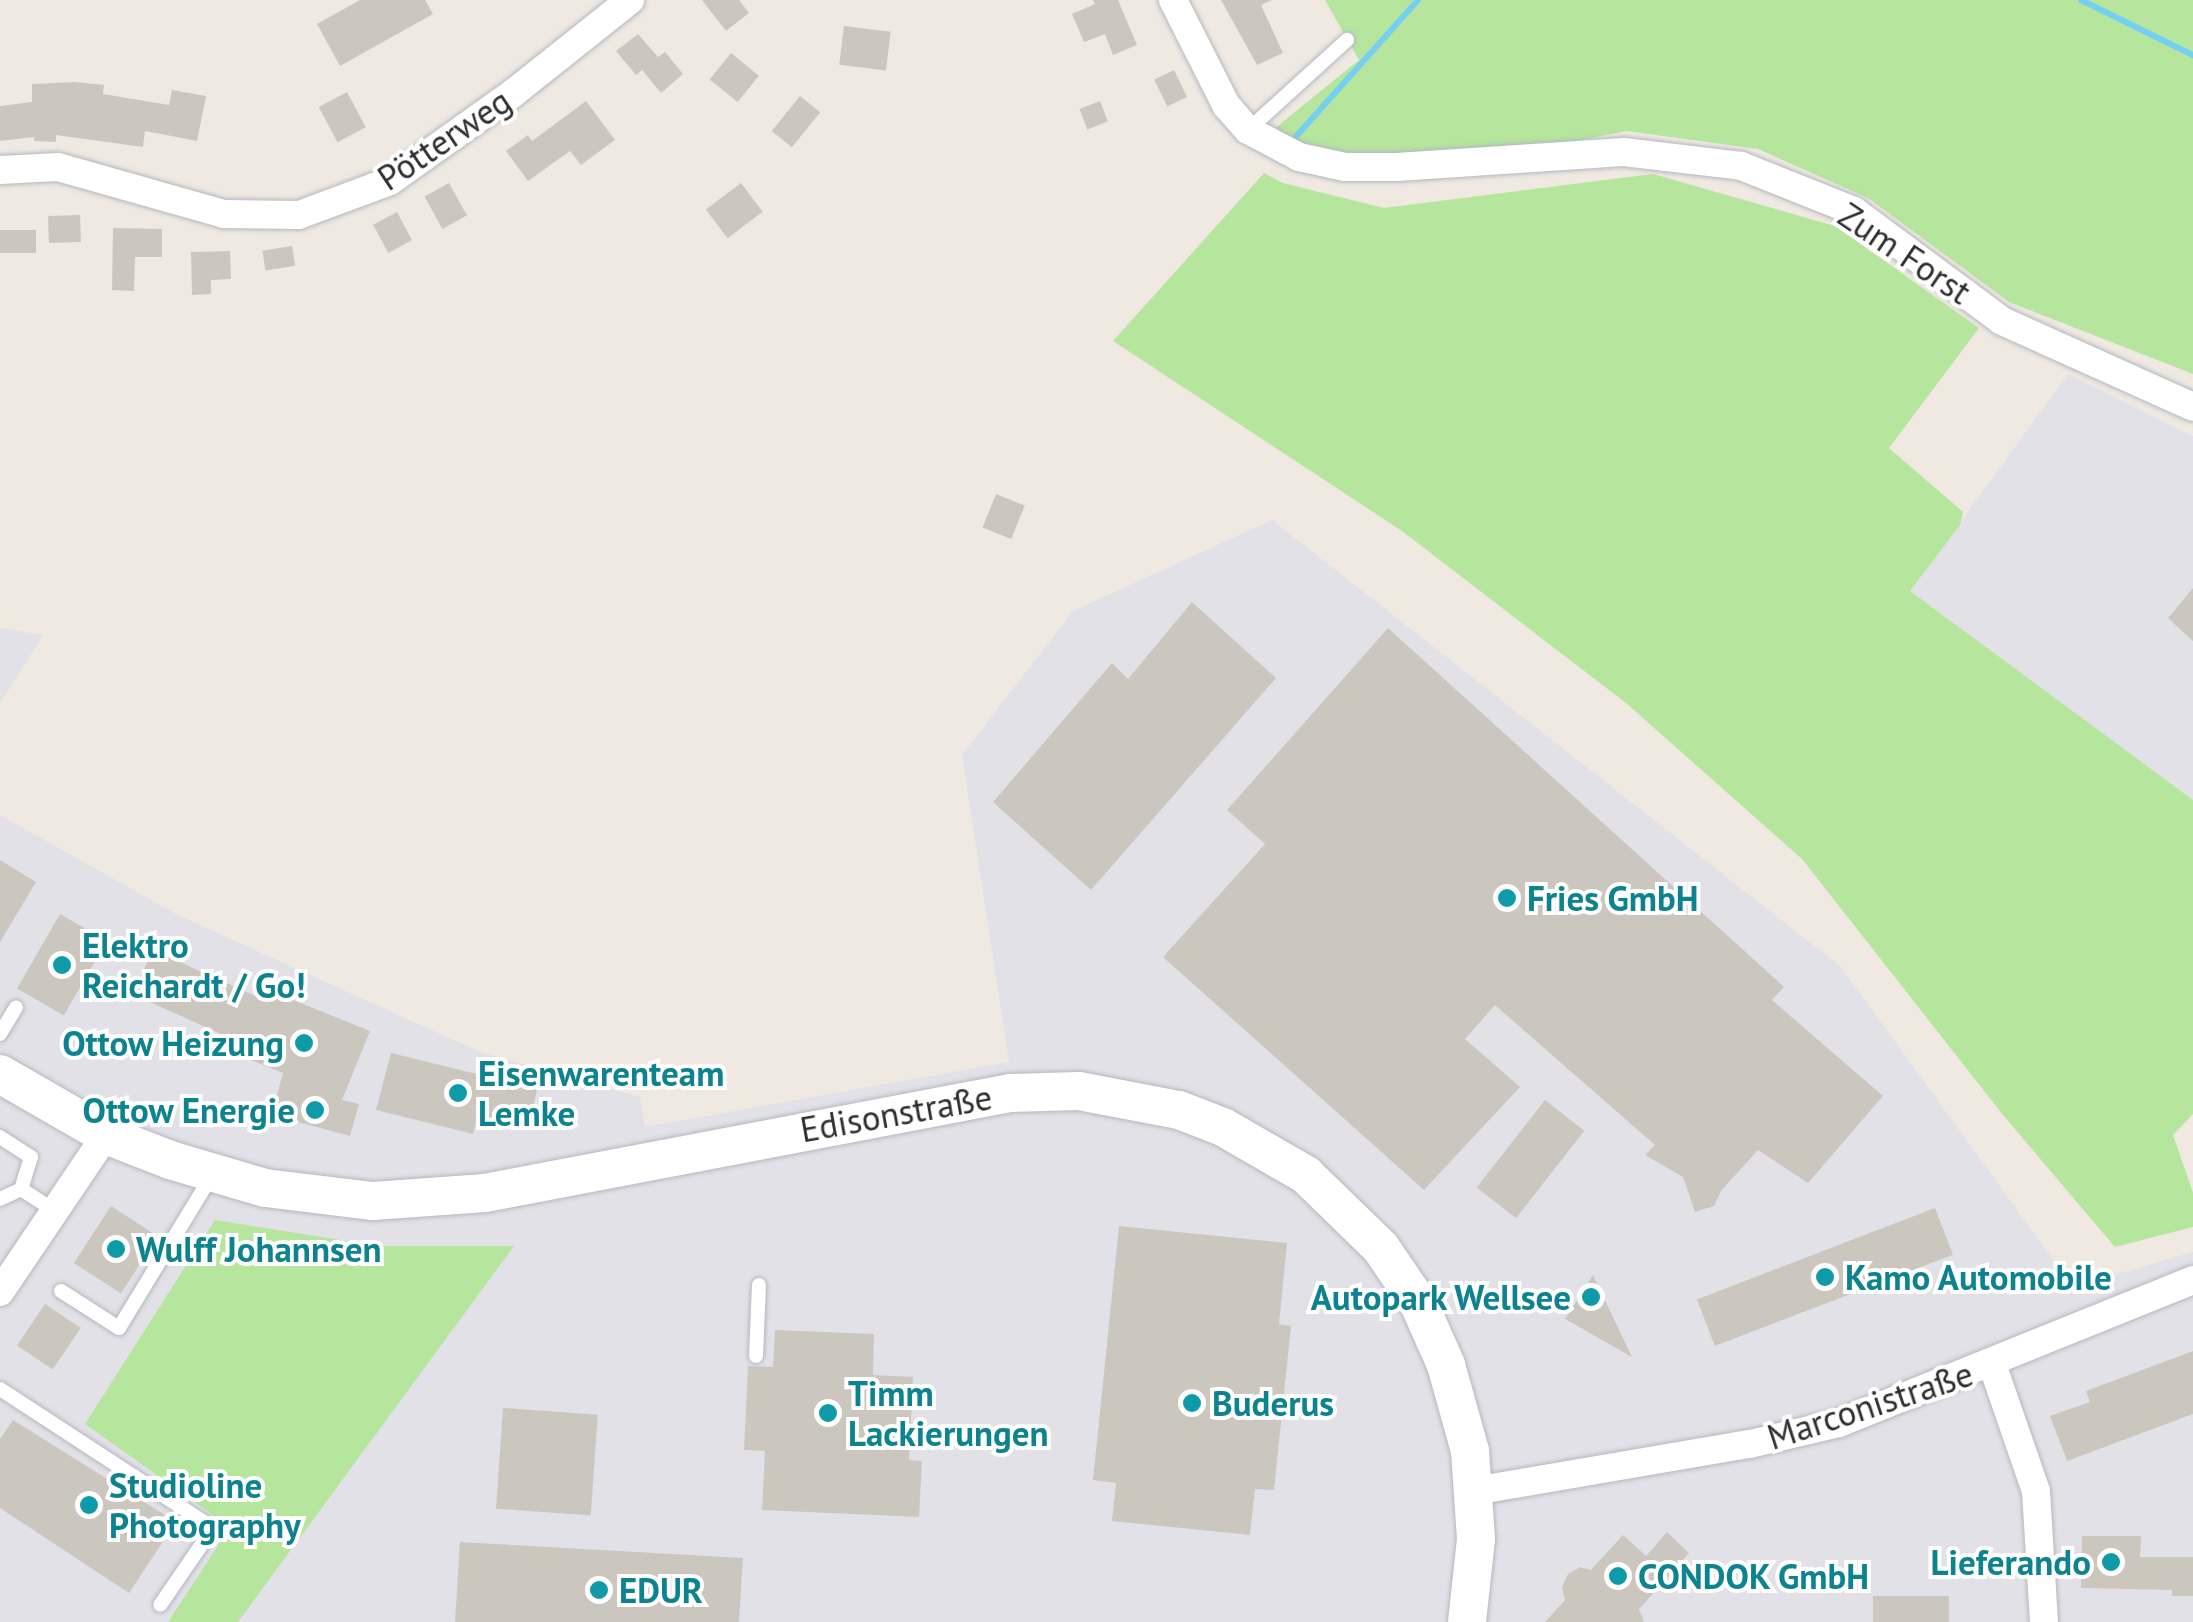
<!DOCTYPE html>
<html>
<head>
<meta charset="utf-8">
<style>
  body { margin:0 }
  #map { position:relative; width:2193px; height:1622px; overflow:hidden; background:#efe9e1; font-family:"PT Sans",sans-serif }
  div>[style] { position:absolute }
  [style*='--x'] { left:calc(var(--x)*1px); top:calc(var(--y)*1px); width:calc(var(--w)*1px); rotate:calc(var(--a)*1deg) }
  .industrial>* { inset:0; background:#e3e1e8 }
  .green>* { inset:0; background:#b6e59e }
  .stream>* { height:6px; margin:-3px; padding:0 3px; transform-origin:3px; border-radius:3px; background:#75cff0 }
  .building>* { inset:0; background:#cbc7bf; transform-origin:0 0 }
  .roads { filter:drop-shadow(0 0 2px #b4b7c1) drop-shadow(0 0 2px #b4b7c1) }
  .lane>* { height:14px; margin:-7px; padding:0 7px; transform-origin:7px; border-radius:7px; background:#fff }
  .street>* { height:28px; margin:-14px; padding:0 14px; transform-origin:14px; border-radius:14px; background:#fff }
  .secondary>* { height:38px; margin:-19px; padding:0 19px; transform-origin:19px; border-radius:19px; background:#fff }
  .dots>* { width:28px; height:28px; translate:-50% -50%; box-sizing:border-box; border:5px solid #fff; border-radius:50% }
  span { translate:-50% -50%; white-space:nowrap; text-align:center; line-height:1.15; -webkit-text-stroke:8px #fff; paint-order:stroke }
  .street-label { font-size:35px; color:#2e2e2e }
  .culture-label { font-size:35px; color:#0d838f; font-weight:700 }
  .left { translate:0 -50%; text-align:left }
  .right { translate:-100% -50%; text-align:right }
</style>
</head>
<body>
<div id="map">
  <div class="industrial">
    <div style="clip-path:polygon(2068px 374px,2193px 436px,2193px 800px,1910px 591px)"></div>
    <div style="clip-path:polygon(1272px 520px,1841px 967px,2073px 1287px,2193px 1252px,2193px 1622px,0 1622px,0 815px,176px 914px,480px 1052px,640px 1097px,645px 1127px,1009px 1062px,962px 755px,1073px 611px)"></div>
    <div style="clip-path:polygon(0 628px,43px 635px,0 704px)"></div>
  </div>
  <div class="green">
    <div style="clip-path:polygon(1325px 0,2193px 0,2193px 374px,2009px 302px,1868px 198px,1758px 149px,1627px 131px,1393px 177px,1264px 137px,1359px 60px)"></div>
    <div style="clip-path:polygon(1264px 173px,1283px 183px,1384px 208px,1653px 174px,1835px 226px,1979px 328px,1889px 448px,1963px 512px,1960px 525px,1910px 591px,2193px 800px,2193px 1114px,2173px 1135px,2193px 1193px,2193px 1227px,2115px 1247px,2003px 1115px,1802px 859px,1626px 703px,1402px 531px,1113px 341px)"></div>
    <div style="clip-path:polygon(215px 1220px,378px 1246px,514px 1246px,238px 1622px,168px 1622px,230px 1527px,85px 1424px)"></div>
  </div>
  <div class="stream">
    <div style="--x:2081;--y:0;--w:125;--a:26.2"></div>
    <div style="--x:1292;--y:141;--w:189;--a:-48.2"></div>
  </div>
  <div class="building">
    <div style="clip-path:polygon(360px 0,425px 0,433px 14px,340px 66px,317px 24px)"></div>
    <div style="clip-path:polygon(702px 0,739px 0,749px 13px,726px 31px)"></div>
    <div style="clip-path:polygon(1093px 0,1118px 0,1137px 45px,1113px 55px,1105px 34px,1084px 42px,1072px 14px,1095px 4px)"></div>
    <div style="clip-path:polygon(1221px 0,1272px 0,1261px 5px,1283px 53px,1257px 65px)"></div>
    <div style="left:844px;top:26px;width:47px;height:39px;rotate:7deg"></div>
    <div style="clip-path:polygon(638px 34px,658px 57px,665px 52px,683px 74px,661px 93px,642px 70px,636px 75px,616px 51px)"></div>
    <div style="left:731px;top:53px;width:36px;height:34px;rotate:39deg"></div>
    <div style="left:1174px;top:70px;width:30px;height:22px;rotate:64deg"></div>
    <div style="clip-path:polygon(75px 82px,104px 85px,103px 94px,169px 105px,172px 90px,206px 96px,197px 141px,145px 131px,143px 147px,56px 135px,56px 142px,34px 141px,34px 137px,0 141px,0 106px,32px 102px,32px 84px)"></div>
    <div style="left:347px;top:92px;width:40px;height:32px;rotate:62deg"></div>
    <div style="left:800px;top:96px;width:26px;height:45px;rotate:39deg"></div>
    <div style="clip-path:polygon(586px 101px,615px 140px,581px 165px,570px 151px,528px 181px,506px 151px,528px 135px,532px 141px)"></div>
    <div style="left:1100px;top:101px;width:22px;height:22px;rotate:69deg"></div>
    <div style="left:449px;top:183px;width:37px;height:28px;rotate:61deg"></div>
    <div style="left:741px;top:183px;width:36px;height:44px;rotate:53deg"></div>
    <div style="left:397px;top:212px;width:32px;height:27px;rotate:62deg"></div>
    <div style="left:80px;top:215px;width:27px;height:32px;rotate:88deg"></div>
    <div style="clip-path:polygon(113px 228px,162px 229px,162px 257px,135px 257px,134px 291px,112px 290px)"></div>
    <div style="left:36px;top:230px;width:23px;height:36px;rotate:90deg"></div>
    <div style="left:292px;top:246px;width:20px;height:30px;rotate:81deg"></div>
    <div style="clip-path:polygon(230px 251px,231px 279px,211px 280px,211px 294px,192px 295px,191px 252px)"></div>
    <div style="left:996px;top:494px;width:31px;height:36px;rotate:22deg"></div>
    <div style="clip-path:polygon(2193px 588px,2193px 641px,2168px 618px)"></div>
    <div style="clip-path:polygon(1192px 602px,1276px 678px,1091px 890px,993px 802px,1112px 663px,1128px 679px)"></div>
    <div style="clip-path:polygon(1388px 628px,1784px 987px,1772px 1000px,1883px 1096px,1808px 1183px,1758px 1150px,1721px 1191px,1714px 1206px,1695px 1212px,1683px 1177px,1645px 1155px,1655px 1145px,1495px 1005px,1465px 1039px,1520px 1087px,1424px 1190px,1163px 957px,1265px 844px,1227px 810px)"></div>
    <div style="clip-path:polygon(0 860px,36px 882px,0 942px)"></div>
    <div style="left:60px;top:914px;width:54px;height:86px;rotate:30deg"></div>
    <div style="clip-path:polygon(153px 950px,262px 999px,266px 989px,370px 1031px,342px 1100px,359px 1104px,350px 1136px,272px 1115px,283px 1073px,239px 1055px,243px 1044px,132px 994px)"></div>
    <div style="clip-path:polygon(391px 1053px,485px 1076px,489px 1060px,541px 1073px,528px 1128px,478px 1115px,473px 1134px,376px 1110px)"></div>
    <div style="left:1545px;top:1100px;width:50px;height:111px;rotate:38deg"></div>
    <div style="left:111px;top:1206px;width:56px;height:68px;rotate:33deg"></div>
    <div style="left:1935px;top:1208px;width:50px;height:255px;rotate:69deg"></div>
    <div style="clip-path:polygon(1119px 1226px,1287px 1243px,1279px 1324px,1291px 1326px,1274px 1490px,1255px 1489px,1250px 1535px,1112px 1521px,1116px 1483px,1093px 1480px)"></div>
    <div style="clip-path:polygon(1593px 1275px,1632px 1357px,1565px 1319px)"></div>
    <div style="left:45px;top:1304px;width:43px;height:50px;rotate:34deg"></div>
    <div style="clip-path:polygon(775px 1330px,874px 1334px,873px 1375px,913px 1377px,909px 1460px,922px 1461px,919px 1517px,762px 1510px,765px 1451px,744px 1450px,748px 1366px,773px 1367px)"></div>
    <div style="clip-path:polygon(2193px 1351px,2193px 1414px,2067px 1461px,2050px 1416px,2090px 1402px,2086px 1391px)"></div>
    <div style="left:503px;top:1408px;width:95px;height:101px;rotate:4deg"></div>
    <div style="clip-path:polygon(13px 1420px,176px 1522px,129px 1593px,0 1508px,0 1439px)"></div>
    <div style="clip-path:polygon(1667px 1532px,1689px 1553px,1639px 1609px,1644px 1622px,1545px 1622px,1565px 1600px,1562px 1587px,1568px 1574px,1580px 1567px,1591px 1570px,1623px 1535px,1646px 1556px)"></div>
    <div style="clip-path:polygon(2082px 1536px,2141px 1536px,2140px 1557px,2193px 1557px,2193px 1596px,2172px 1596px,2172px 1590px,2081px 1588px)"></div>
    <div style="clip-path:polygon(460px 1542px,743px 1558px,739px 1622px,455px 1622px)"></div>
    <div style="left:1873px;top:1596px;width:76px;height:26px"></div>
  </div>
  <div class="roads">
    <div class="lane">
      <div style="--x:1248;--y:130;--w:134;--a:-42.3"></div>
      <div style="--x:0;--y:1034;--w:31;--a:-59"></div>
      <div style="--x:0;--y:1137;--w:37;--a:33"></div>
      <div style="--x:31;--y:1157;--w:34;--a:107"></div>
      <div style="--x:21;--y:1189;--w:40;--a:32.9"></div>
      <div style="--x:0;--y:1199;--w:23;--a:-25"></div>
      <div style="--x:61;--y:1291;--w:69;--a:32.5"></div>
      <div style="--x:119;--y:1328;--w:179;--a:-58.7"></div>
      <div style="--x:756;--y:1356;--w:71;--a:-87.6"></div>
      <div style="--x:0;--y:1389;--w:254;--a:33.1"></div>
      <div style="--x:213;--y:1528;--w:93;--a:124.5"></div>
    </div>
    <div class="street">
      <div style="--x:1173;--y:0;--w:118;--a:63.2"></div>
      <div style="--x:1226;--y:105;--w:33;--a:49"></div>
      <div style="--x:1248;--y:130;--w:58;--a:27.9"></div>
      <div style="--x:1299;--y:157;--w:47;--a:12.3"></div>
      <div style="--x:1345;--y:167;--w:52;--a:0"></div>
      <div style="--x:1397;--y:167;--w:227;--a:-3.8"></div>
      <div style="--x:1624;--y:152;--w:118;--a:6.8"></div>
      <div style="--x:1741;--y:166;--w:122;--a:21.7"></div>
      <div style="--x:1854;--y:211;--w:184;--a:36.6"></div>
      <div style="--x:2002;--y:321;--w:209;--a:24.2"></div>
      <div style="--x:0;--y:170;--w:58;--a:-3"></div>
      <div style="--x:58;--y:167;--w:173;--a:15.8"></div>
      <div style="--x:224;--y:214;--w:75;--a:0.8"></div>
      <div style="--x:299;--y:215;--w:97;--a:-20.5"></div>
      <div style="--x:390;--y:181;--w:150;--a:-35.5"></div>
      <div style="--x:512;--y:94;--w:151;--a:-38.5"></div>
      <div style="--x:0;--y:1292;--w:189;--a:-56"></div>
      <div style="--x:1992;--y:1364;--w:134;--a:70.9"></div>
      <div style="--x:2036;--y:1491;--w:131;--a:86.5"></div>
      <div style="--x:1474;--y:1491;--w:280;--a:-9.7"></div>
      <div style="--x:1750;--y:1444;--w:91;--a:-13.3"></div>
      <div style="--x:1839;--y:1423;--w:382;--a:-22"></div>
    </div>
    <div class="secondary">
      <div style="--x:0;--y:1074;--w:122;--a:29.9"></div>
      <div style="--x:106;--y:1135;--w:69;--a:21.3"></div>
      <div style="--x:170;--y:1160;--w:99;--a:16.4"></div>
      <div style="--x:265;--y:1188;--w:109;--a:6.9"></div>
      <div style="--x:373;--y:1201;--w:112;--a:-4.1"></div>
      <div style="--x:485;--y:1193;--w:534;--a:-10.78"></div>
      <div style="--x:1010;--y:1093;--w:69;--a:-1.7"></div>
      <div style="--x:1079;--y:1091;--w:102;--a:10.8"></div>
      <div style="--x:1179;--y:1110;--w:47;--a:21.1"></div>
      <div style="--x:1223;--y:1127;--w:96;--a:30"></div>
      <div style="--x:1306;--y:1175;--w:105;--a:44.2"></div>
      <div style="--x:1381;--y:1248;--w:68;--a:55.8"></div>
      <div style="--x:1419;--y:1304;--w:67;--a:66.1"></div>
      <div style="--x:1446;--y:1365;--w:89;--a:74.4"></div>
      <div style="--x:1470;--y:1451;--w:88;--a:86.1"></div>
      <div style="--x:1476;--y:1539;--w:83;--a:96.2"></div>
    </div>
  </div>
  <div class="dots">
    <div style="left:1507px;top:898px;background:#0f9aa8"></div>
    <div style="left:62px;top:965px;background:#0f9aa8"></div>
    <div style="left:304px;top:1043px;background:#0f9aa8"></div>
    <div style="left:458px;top:1093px;background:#0f9aa8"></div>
    <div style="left:315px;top:1110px;background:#0f9aa8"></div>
    <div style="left:116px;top:1249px;background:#0f9aa8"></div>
    <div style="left:1825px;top:1277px;background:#0f9aa8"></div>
    <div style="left:1591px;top:1297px;background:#0f9aa8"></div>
    <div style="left:1192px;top:1403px;background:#0f9aa8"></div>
    <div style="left:828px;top:1413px;background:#0f9aa8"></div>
    <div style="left:89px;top:1505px;background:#0f9aa8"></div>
    <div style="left:2111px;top:1562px;background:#0f9aa8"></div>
    <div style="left:1618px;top:1576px;background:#0f9aa8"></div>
    <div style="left:599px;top:1590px;background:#0f9aa8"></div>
  </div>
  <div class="street-label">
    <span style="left:444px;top:139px;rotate:-34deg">Pötterweg</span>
    <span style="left:1905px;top:253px;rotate:34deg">Zum Forst</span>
    <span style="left:896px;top:1113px;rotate:-10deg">Edisonstraße</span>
    <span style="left:1870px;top:1405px;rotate:-18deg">Marconistraße</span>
  </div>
  <div class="culture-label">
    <span class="left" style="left:1527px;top:898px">Fries GmbH</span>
    <span class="left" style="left:82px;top:965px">Elektro<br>Reichardt / Go!</span>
    <span class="right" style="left:284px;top:1043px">Ottow Heizung</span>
    <span class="left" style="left:478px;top:1093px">Eisenwarenteam<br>Lemke</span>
    <span class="right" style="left:295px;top:1110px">Ottow Energie</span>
    <span class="left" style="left:136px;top:1249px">Wulff Johannsen</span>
    <span class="left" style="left:1845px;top:1277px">Kamo Automobile</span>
    <span class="right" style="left:1571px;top:1297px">Autopark Wellsee</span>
    <span class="left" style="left:848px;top:1413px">Timm<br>Lackierungen</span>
    <span class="left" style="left:1212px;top:1403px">Buderus</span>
    <span class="left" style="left:109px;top:1505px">Studioline<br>Photography</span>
    <span class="right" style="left:2091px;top:1562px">Lieferando</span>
    <span class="left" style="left:1638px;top:1576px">CONDOK GmbH</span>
    <span class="left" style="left:619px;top:1590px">EDUR</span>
  </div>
</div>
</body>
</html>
